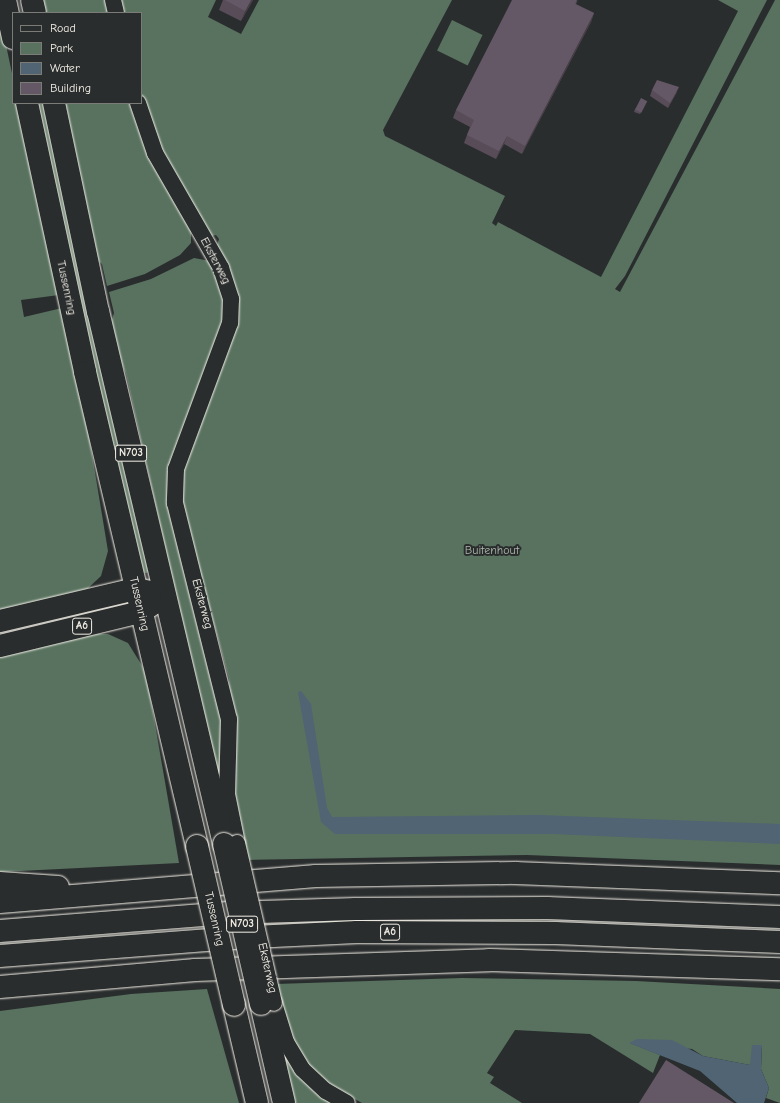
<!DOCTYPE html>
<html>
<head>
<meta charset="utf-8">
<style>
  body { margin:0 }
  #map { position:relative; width:780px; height:1103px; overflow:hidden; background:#2a2d2e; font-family:"Comic Neue",sans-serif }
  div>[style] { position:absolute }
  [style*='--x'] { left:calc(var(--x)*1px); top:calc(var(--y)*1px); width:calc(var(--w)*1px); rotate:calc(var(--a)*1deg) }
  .green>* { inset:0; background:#58725f; transform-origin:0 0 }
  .water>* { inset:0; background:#506473 }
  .roads { filter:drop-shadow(0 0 1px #f4f1e8) drop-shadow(0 0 1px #f4f1e8) }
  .minor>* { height:16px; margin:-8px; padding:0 8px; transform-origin:8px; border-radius:8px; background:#2a2d2e }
  .highway>* { height:22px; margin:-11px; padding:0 11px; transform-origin:11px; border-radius:11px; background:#2a2d2e }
  .bridges { filter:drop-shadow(0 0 1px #f4f1e8) drop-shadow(0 0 1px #f4f1e8) }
  .minor-bridge>* { height:16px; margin:-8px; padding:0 8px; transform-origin:8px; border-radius:8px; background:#2a2d2e }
  .highway-bridge>* { height:22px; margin:-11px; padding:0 11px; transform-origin:11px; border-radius:11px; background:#2a2d2e }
  .wall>* { inset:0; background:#574c58 }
  .shaded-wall>* { inset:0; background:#473e47 }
  .building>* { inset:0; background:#655866; transform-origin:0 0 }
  span { translate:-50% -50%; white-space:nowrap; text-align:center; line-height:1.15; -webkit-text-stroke:4px #2a2d2e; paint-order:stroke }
  .shield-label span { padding:1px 3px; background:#2a2d2e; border:1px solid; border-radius:3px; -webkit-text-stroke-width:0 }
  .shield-label { font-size:11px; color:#f4f1e8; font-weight:700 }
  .street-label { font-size:12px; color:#f4f1e8 }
  .park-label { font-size:12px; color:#aeb8aa }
  .legend { position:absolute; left:12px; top:12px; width:130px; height:92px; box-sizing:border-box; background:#2a2d2e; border:1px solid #7b7b78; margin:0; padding:5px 7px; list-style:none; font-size:12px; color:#f4f1e8 }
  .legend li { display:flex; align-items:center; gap:8px; height:20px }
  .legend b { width:20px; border:1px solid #7b7b78 }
</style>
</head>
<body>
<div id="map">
  <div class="green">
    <div style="left:35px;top:0;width:73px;height:13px"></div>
    <div style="clip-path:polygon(118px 0,216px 0,208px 17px,241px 34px,259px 0,452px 0,383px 130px,385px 136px,505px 196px,492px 223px,496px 226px,498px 222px,601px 277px,738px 11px,718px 0,767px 0,625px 276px,615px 289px,620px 292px,775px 0,780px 0,780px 865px,527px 855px,245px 860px,232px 791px,229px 679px,182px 505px,182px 470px,231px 338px,215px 251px,219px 239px,216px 235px,208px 237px,171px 176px,141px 94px,141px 13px,122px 13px)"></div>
    <div style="clip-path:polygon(0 17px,13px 78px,13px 103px,18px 103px,59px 295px,21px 300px,24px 317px,62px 308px,85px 412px,108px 551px,101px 576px,83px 593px,0 610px)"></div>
    <div style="left:452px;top:20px;width:34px;height:34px;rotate:26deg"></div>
    <div style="clip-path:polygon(31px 103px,44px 103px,149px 572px,146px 573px,141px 572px)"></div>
    <div style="clip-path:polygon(57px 103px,133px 103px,191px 227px,191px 243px,180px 255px,145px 274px,107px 286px,102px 264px,92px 255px)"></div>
    <div style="clip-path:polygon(194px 258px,210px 261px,225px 293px,223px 324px,175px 463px,221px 701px,223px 803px,126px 374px,109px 330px,114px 313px,109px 292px,151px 279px)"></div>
    <div style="clip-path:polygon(95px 634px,108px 634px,128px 643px,146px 672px,179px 863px,0 872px,0 656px)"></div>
    <div style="clip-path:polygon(462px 978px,636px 981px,780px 989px,780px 1103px,766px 1098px,769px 1088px,761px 1069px,762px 1046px,750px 1065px,703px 1056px,692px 1049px,630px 1043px,660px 1055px,653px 1073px,590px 1034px,515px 1030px,487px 1073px,494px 1077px,490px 1083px,522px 1103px,362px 1103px,319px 1079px,291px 1043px,276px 984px)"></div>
    <div style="clip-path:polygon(207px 989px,239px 1103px,0 1103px,0 1011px,131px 994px)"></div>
    <div style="clip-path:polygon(279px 1037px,336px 1103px,292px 1103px)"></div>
  </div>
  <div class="water">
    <div style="clip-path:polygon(301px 691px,311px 704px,327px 808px,332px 817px,539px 815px,780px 824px,780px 844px,553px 834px,335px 834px,321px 822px,298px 692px)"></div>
    <div style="clip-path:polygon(637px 1039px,672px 1040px,703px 1056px,750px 1065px,752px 1045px,762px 1045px,761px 1069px,769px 1088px,764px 1103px,737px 1103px,700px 1071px,629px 1043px)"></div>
  </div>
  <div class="roads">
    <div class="minor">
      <div style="--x:113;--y:0;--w:13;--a:77"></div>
      <div style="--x:138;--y:103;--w:53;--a:71.2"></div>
      <div style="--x:155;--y:153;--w:133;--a:60.1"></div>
      <div style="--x:221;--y:268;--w:33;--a:72"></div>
      <div style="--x:231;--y:299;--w:24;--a:92"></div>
      <div style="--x:230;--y:323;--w:156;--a:110.3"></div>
      <div style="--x:176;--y:469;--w:34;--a:92"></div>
      <div style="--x:175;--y:503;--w:223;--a:76"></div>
      <div style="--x:229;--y:719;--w:75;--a:91.5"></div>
      <div style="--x:227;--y:794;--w:50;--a:78.5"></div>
      <div style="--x:274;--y:1003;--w:41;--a:72.9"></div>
      <div style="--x:286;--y:1042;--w:31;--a:59"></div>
      <div style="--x:302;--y:1069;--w:33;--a:43"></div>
      <div style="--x:326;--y:1091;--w:24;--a:30"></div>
    </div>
    <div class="highway">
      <div style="--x:5;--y:0;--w:39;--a:78"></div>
      <div style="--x:32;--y:0;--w:13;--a:77"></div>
      <div style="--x:27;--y:103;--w:275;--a:77.8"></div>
      <div style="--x:85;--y:372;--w:487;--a:76.7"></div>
      <div style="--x:54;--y:103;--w:213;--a:78.1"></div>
      <div style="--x:98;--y:311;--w:548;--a:76.7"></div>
      <div style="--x:0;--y:621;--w:139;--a:-13.3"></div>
      <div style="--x:135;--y:589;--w:15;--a:11"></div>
      <div style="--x:0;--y:646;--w:145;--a:-13.6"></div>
      <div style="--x:141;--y:612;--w:14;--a:-34"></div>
      <div style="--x:0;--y:883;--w:58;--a:3.9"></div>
      <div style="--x:0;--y:902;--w:317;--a:-4.7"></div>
      <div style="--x:316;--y:876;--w:199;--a:-0.9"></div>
      <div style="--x:515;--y:873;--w:265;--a:2.2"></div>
      <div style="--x:0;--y:931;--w:229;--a:-4.5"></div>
      <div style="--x:228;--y:913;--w:128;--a:-1.8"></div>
      <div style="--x:356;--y:909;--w:191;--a:-0.3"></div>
      <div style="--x:547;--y:908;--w:233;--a:2.2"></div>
      <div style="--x:0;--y:956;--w:233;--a:-4.4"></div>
      <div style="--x:232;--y:938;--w:125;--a:-2.7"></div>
      <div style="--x:357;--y:932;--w:198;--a:0.3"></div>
      <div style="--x:555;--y:933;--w:225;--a:2.3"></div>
      <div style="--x:0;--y:987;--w:196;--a:-5"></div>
      <div style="--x:195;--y:970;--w:294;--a:-1.9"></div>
      <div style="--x:489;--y:960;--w:291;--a:1.8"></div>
      <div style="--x:261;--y:1004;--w:102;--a:76.9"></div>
      <div style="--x:234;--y:1005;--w:101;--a:76.8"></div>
    </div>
  </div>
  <div class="bridges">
    <div class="minor-bridge">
      <div style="--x:237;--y:843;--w:164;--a:77"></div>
    </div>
    <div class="highway-bridge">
      <div style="--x:224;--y:844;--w:164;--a:77"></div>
      <div style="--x:197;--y:846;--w:163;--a:76.9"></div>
    </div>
  </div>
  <div class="wall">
    <div style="clip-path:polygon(223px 0,253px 0,241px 21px,219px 10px)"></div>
    <div style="clip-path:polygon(578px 0,576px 4px,594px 13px,591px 22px,522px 154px,504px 144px,496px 159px,464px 143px,470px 127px,453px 118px,456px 110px)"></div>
    <div style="clip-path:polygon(652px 90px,677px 92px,668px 108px,650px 96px)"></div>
    <div style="clip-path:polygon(647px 101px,640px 114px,634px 112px,635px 109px)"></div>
  </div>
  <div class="shaded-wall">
    <div style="clip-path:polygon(251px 0,253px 0,241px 21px,245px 11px)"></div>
    <div style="clip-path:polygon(594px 13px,591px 22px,522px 154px,525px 146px)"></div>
    <div style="clip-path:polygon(679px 87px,677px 92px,668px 108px,670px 103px)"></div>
    <div style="clip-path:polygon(507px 136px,504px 144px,496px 159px,499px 151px)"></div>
  </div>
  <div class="building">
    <div style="clip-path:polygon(225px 0,251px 0,245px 11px)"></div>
    <div style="clip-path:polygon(512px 0,577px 0,575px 4px,594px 13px,525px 146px,507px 136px,499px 151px,467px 135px,474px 120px,456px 110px)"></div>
    <div style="clip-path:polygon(657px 80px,679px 87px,670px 103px,652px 90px)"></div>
    <div style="left:641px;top:98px;width:7px;height:13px;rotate:27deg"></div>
    <div style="clip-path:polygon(666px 1060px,734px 1103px,639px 1103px)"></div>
  </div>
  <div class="shield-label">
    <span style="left:131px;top:453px">N703</span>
    <span style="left:82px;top:626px">A6</span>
    <span style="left:242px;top:924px">N703</span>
    <span style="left:390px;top:932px">A6</span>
  </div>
  <div class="street-label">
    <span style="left:215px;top:261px;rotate:62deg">Eksterweg</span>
    <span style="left:66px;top:288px;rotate:78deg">Tussenring</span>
    <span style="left:139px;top:604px;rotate:77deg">Tussenring</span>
    <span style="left:202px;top:604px;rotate:75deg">Eksterweg</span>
    <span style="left:214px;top:919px;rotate:77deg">Tussenring</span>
    <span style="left:267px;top:968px;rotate:77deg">Eksterweg</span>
  </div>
  <div class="park-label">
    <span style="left:492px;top:551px">Buitenhout</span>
  </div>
  <ul class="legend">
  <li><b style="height:5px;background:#2a2d2e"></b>Road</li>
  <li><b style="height:11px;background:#58725f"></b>Park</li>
  <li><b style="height:11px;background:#506473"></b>Water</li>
  <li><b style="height:11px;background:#655866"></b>Building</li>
  </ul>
</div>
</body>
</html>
